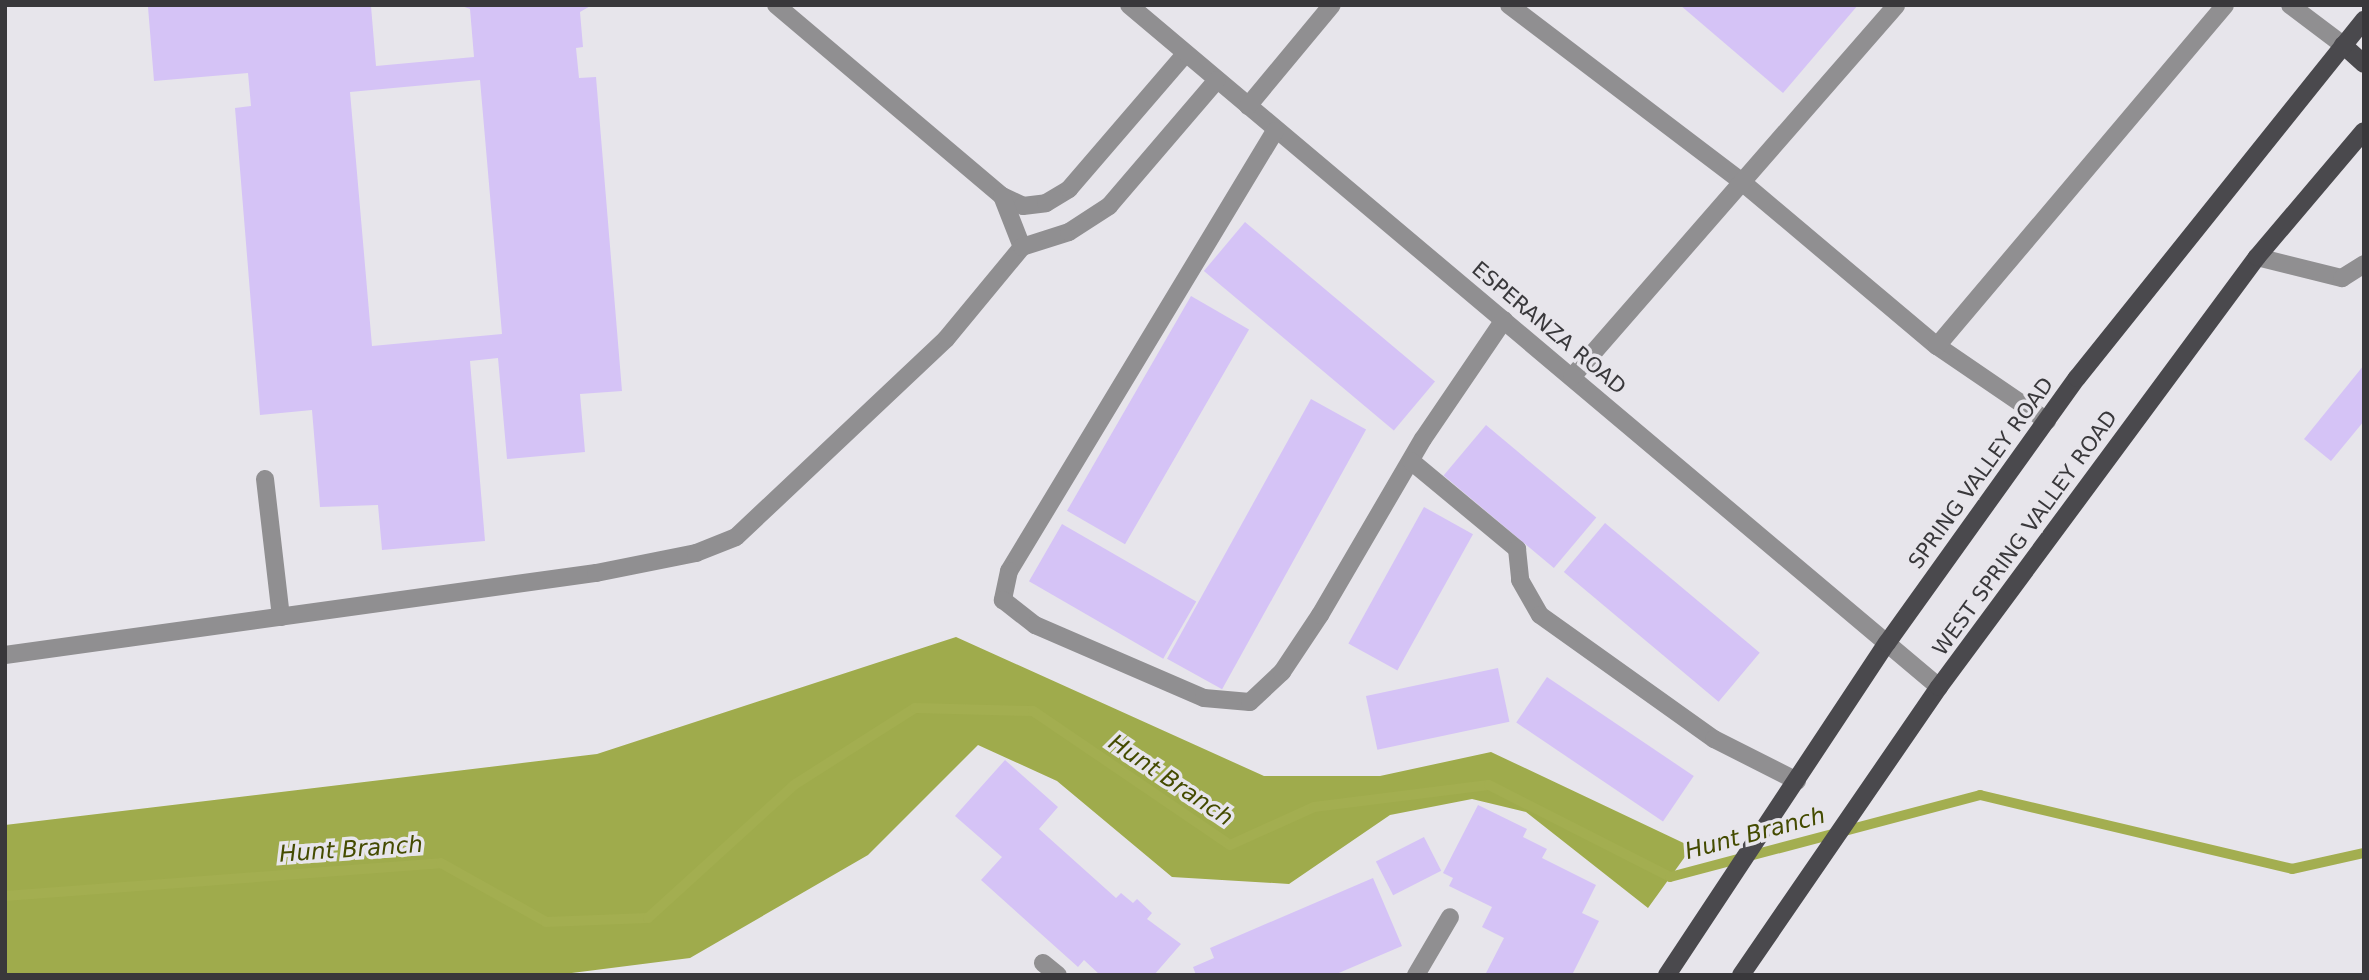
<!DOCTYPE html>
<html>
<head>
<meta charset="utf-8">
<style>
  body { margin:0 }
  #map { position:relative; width:2369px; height:980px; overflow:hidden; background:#e7e5eb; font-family:"DejaVu Sans",sans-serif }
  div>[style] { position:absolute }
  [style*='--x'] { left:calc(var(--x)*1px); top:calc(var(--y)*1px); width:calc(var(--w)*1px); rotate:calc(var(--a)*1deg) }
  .forest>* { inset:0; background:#9fab4c }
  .stream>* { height:10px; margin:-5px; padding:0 5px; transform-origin:5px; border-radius:5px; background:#a3ae50 }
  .building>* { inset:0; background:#d5c3f6; transform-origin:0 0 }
  .minor>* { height:18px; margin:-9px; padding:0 9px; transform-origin:9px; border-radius:9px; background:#908f91 }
  .major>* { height:18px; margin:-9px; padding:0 9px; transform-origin:9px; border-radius:9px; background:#4a494d }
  span { translate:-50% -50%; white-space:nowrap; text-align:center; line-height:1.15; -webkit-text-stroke:7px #e7e5eb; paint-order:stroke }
  .street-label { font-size:21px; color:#39383b }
  .water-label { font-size:23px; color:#444b00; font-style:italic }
  .frame { position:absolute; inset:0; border:7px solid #39383b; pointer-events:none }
</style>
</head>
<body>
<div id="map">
  <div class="forest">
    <div style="clip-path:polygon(956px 637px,1264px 776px,1380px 776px,1491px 752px,1692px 847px,1648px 908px,1526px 812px,1472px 799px,1390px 815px,1289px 884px,1172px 877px,1057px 781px,978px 745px,868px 855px,690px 958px,556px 975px,5px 974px,5px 825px,597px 754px)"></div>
  </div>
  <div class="stream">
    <div style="--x:5;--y:896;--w:437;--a:-4.3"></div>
    <div style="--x:441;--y:863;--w:120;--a:29.3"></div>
    <div style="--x:546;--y:922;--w:102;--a:-2.2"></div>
    <div style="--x:648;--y:918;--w:197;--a:-42.3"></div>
    <div style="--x:794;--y:785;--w:143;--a:-32.5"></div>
    <div style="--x:915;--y:708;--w:118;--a:1.5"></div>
    <div style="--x:1033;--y:711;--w:238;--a:34.2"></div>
    <div style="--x:1230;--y:845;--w:92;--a:-24.3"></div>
    <div style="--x:1314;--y:807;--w:176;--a:-7.2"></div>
    <div style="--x:1489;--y:785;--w:203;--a:26.9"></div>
    <div style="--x:1670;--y:877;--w:321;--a:-14.8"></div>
    <div style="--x:1980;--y:795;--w:321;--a:13.3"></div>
    <div style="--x:2292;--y:869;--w:74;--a:-12.5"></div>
  </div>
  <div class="building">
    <div style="clip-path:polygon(evenodd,340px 5px,371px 6px,376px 66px,474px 57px,470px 9px,459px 5px,592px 5px,580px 12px,583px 47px,576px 48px,579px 78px,596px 77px,622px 391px,580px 394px,585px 452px,507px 459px,498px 358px,470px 361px,485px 541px,382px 550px,378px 505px,320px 507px,312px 410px,260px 415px,235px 108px,251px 106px,248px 73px,154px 81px,148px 7px,340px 5px,480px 80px,502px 334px,372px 346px,350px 92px,480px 80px)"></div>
    <div style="clip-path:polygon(1680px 5px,1858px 5px,1783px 93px)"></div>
    <div style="left:1245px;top:222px;width:248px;height:64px;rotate:40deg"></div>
    <div style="left:1191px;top:296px;width:67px;height:248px;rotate:30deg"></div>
    <div style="clip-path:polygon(2364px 365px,2364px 421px,2331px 461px,2304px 439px)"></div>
    <div style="left:1311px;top:399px;width:63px;height:297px;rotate:29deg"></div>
    <div style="left:1486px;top:425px;width:144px;height:66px;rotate:40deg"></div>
    <div style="left:1424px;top:507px;width:56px;height:156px;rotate:29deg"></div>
    <div style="left:1605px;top:523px;width:202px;height:64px;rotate:40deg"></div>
    <div style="left:1062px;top:524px;width:155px;height:66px;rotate:30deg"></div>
    <div style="left:1498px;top:668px;width:55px;height:135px;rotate:78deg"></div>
    <div style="left:1547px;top:677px;width:177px;height:55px;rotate:34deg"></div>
    <div style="clip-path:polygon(1005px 760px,1058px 807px,1039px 829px,1116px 898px,1121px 893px,1133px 903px,1137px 899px,1152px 913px,1147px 919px,1181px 944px,1154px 975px,1100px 975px,1084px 960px,1078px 967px,981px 880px,1002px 857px,955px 816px)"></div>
    <div style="clip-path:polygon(1478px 805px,1527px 829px,1523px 837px,1547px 849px,1542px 858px,1596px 885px,1582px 913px,1599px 921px,1572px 975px,1485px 975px,1504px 938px,1482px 927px,1492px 907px,1449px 886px,1453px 878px,1443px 873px)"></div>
    <div style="left:1424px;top:837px;width:38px;height:54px;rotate:63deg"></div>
    <div style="clip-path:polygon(1373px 878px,1402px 946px,1334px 975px,1196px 975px,1193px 967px,1214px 958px,1210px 948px)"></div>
  </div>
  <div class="minor">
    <div style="--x:776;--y:5;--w:296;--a:40.2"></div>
    <div style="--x:1002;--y:196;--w:23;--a:25"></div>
    <div style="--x:1023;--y:206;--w:23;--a:-7"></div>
    <div style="--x:1046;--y:203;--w:27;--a:-31"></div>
    <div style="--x:1069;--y:189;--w:178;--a:-49.3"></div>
    <div style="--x:1129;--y:5;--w:1059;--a:40.1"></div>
    <div style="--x:1509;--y:5;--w:293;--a:37.2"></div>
    <div style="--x:1742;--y:182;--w:255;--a:40.1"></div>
    <div style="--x:2290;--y:5;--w:66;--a:37"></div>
    <div style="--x:1248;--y:106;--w:131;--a:-50.3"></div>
    <div style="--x:1275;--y:131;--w:514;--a:121.15"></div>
    <div style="--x:1009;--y:571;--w:30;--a:102"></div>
    <div style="--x:1003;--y:600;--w:41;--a:38"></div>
    <div style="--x:1035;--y:625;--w:184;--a:23.4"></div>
    <div style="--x:1204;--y:698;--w:46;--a:5"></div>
    <div style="--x:1250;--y:702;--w:44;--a:-43.2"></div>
    <div style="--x:1282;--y:672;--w:69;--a:-56.3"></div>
    <div style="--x:1320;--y:615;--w:204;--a:-59.7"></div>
    <div style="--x:1423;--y:439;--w:144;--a:-55.8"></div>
    <div style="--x:1002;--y:196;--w:55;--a:68.6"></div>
    <div style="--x:2257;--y:257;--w:88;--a:13.9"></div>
    <div style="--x:2342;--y:278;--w:26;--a:-32"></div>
    <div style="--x:1572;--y:377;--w:493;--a:-48.9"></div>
    <div style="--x:2047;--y:421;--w:133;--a:-145.7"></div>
    <div style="--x:1937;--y:346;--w:446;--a:-49.8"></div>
    <div style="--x:1411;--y:461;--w:138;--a:39.7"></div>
    <div style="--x:1517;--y:549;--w:31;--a:84"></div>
    <div style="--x:1520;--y:580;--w:40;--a:60.3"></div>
    <div style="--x:1540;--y:615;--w:214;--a:35.5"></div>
    <div style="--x:1714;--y:739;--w:93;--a:26.8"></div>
    <div style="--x:265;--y:479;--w:139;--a:83.4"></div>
    <div style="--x:5;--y:655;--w:597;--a:-7.9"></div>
    <div style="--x:596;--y:573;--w:102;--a:-11.3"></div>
    <div style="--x:696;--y:553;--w:43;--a:-21.8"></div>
    <div style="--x:736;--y:537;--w:289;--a:-43.3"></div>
    <div style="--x:946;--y:339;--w:119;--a:-50.4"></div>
    <div style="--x:1022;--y:247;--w:49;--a:-17.7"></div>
    <div style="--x:1069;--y:232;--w:48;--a:-33"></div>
    <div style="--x:1109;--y:206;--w:166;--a:-49.4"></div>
    <div style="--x:1043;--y:963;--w:19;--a:39"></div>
    <div style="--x:1416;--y:975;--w:67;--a:-59.6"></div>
  </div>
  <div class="major">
    <div style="--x:2343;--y:45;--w:28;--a:42"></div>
    <div style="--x:1667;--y:975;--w:398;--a:-56.5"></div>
    <div style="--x:1887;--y:643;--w:326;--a:-54.4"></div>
    <div style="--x:2077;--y:378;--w:459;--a:-51.3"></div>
    <div style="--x:1741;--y:975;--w:349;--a:-55.5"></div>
    <div style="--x:1939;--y:687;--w:535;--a:-53.52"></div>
    <div style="--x:2257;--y:257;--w:165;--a:-49.7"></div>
  </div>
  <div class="street-label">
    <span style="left:1549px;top:328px;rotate:40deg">ESPERANZA ROAD</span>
    <span style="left:1981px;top:473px;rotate:-54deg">SPRING VALLEY ROAD</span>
    <span style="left:2025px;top:533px;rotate:-54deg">WEST SPRING VALLEY ROAD</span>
  </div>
  <div class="water-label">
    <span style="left:1171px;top:780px;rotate:34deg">Hunt Branch</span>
    <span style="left:1755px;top:833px;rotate:-15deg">Hunt Branch</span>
    <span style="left:351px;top:849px;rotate:-4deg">Hunt Branch</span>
  </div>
  <div class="frame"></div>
</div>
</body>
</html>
